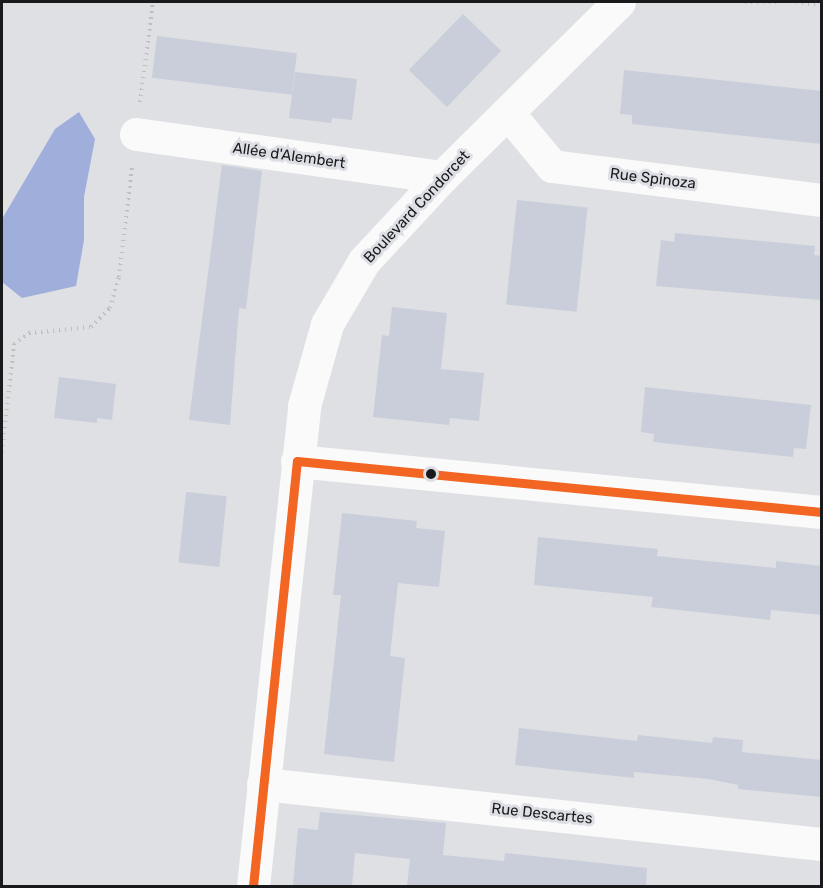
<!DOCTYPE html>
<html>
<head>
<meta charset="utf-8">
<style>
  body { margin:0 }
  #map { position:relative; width:823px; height:888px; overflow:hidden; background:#dee0e3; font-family:Rubik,sans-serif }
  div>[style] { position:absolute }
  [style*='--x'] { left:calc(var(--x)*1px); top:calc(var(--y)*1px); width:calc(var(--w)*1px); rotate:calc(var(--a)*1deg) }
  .water>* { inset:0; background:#a0aedb }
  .building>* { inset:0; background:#c9ceda; transform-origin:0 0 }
  .path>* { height:4px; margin-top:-2px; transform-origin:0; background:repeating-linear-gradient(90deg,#bfbfc0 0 1.5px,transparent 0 6px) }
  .street>* { height:33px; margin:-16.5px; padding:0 16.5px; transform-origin:16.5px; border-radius:16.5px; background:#fafafb }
  .bus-1>* { height:9px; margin:-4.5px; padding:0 4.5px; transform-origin:4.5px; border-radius:4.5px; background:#f26522 }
  .dots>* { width:16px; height:16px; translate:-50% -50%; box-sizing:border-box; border:3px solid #dddfe4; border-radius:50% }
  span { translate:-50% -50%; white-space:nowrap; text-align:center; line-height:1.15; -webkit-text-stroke:6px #dddfe4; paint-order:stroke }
  .street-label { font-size:15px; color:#191a1c }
  .frame { position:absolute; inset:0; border:3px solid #191a1c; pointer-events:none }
</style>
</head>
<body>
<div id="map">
  <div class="water">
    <div style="clip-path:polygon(79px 112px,95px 139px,84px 197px,84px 240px,76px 286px,22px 298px,2px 282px,2px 219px,55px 129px)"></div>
  </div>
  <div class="building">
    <div style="left:463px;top:14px;width:53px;height:78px;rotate:44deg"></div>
    <div style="left:157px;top:36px;width:141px;height:42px;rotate:7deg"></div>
    <div style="clip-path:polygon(624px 70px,822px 91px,822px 144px,632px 124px,632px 115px,620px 114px)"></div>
    <div style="clip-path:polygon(295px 72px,357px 79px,352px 120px,332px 118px,331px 123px,289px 118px)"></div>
    <div style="clip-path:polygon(222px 165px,262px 171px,246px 309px,239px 308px,230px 425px,189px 420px)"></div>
    <div style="left:517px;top:200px;width:71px;height:105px;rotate:6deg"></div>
    <div style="clip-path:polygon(675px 233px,815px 246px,814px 255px,822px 256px,822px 300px,656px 286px,661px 240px,674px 242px)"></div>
    <div style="clip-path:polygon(392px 307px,447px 313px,441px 369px,484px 373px,479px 421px,450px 418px,449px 425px,373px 417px,382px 335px,389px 336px)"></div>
    <div style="clip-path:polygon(59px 377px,116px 384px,112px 420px,97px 418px,97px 423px,54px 418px)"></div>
    <div style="clip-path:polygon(645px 387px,811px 405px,806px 449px,794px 448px,793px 457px,653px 442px,654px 434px,641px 432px)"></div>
    <div style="left:186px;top:492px;width:41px;height:71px;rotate:6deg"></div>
    <div style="clip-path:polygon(342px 513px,417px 521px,416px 528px,445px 531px,439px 587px,398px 583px,390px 656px,405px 658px,394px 762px,324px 754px,341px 595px,333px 595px)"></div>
    <div style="clip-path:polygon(538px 537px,658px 549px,657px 556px,776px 568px,776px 561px,822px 566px,822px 615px,771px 610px,770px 620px,651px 607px,653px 597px,534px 585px)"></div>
    <div style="clip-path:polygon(519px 728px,637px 741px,638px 735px,712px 743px,713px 737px,743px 740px,742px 752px,822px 760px,822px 797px,738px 789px,738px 785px,709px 779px,634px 772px,634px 778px,515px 765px)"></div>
    <div style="clip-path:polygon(320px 812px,446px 823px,443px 855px,504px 861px,505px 853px,647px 868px,646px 886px,407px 886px,410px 859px,355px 853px,352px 886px,293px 886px,298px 828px,318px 830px)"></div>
  </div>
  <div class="path">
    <div style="--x:745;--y:2;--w:33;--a:0"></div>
    <div style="--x:796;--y:2;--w:26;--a:7"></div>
    <div style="--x:140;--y:102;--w:101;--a:-82.6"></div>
    <div style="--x:2;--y:452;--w:109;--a:-83.7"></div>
    <div style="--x:14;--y:344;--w:19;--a:-36"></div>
    <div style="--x:29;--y:333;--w:62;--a:-5.5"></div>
    <div style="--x:91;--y:327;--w:27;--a:-45"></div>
    <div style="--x:110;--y:308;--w:32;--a:-74"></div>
    <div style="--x:119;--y:277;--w:112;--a:-83.3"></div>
  </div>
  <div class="street">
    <div style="--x:508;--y:113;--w:69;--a:50.3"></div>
    <div style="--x:552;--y:166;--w:272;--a:7.2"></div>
    <div style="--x:136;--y:134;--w:309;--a:8"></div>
    <div style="--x:297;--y:461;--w:527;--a:5.55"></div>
    <div style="--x:263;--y:784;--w:562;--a:6.13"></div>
    <div style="--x:253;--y:886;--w:483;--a:-83.9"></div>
    <div style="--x:304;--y:406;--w:85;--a:-74.3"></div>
    <div style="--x:327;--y:324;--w:73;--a:-59.6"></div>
    <div style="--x:364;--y:261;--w:115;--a:-47.1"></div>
    <div style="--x:442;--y:177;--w:249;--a:-44.7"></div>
  </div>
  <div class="bus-1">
    <div style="--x:297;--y:461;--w:527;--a:5.55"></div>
    <div style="--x:253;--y:886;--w:427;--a:-84.1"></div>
  </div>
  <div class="dots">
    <div style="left:431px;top:474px;background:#191a1c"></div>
  </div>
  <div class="street-label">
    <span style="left:289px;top:156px;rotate:8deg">Allée d'Alembert</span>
    <span style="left:653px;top:179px;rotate:7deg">Rue Spinoza</span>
    <span style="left:417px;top:207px;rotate:-47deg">Boulevard Condorcet</span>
    <span style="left:542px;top:814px;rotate:6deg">Rue Descartes</span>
  </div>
  <div class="frame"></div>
</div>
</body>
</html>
